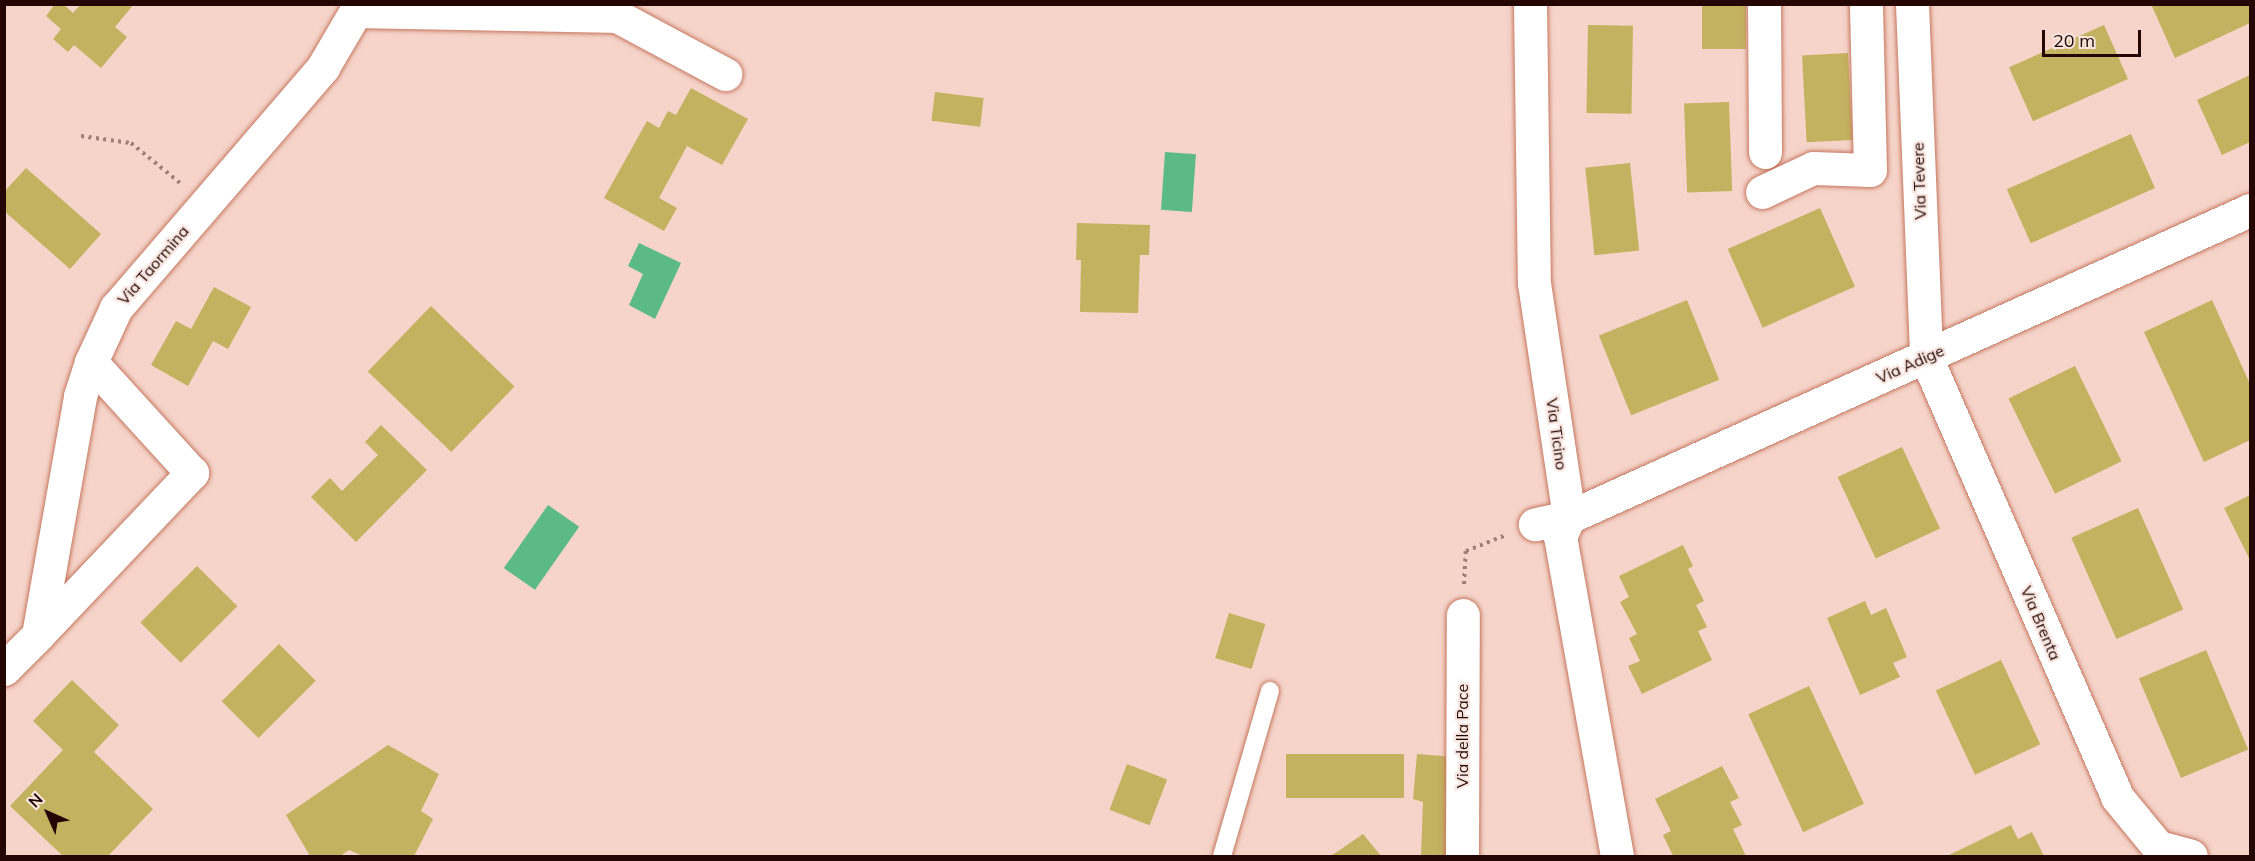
<!DOCTYPE html>
<html>
<head>
<meta charset="utf-8">
<style>
  body { margin:0 }
  #map { position:relative; width:2255px; height:861px; overflow:hidden; background:#f6d4c9; font-family:Mulish,sans-serif }
  div>[style] { position:absolute }
  [style*='--x'] { left:calc(var(--x)*1px); top:calc(var(--y)*1px); width:calc(var(--w)*1px); rotate:calc(var(--a)*1deg) }
  .water>* { inset:0; background:#5bba86; transform-origin:0 0 }
  .building>* { inset:0; background:#c3b260; transform-origin:0 0 }
  .path>* { height:4px; margin-top:-2px; transform-origin:0; background:repeating-linear-gradient(90deg,#9e7e76 0 3px,transparent 0 7.5px) }
  .roads { filter:drop-shadow(0 0 2px #c5775f) drop-shadow(0 0 2px #c5775f) }
  .lane>* { height:18px; margin:-9px; padding:0 9px; transform-origin:9px; border-radius:9px; background:#fff }
  .street>* { height:33px; margin:-16.5px; padding:0 16.5px; transform-origin:16.5px; border-radius:16.5px; background:#fff }
  .secondary>* { height:33px; margin:-16.5px; padding:0 16.5px; transform-origin:16.5px; border-radius:16.5px; background:#fff }
  span { translate:-50% -50%; white-space:nowrap; text-align:center; line-height:1.15; -webkit-text-stroke:4.5px #f7e5e0; paint-order:stroke }
  .street-label { font-size:16px; color:#240702 }
  .frame { position:absolute; inset:0; border:6px solid #240702; pointer-events:none }
  .north { position:absolute; left:18px; top:783px; width:60px; height:60px; -webkit-text-stroke:4px #f7e5e0; paint-order:stroke; rotate:315deg; font-size:16px; font-weight:700; line-height:24px; text-align:center; color:#240702 }
  .north::after { content:''; display:block; margin:auto; width:21px; height:27px; background:#240702; clip-path:polygon(50% 0,100% 100%,50% 72%,0 100%) }
  .scale { position:absolute; left:2042px; top:30px; width:99px; height:27px; box-sizing:border-box; border:3px solid #240702; border-top:0; padding-left:8px; font-size:18px; line-height:21px; white-space:nowrap; color:#240702; -webkit-text-stroke:4px #f7e5e0; paint-order:stroke }
</style>
</head>
<body>
<div id="map">
  <div class="water">
    <div style="left:1165px;top:152px;width:31px;height:58px;rotate:4deg"></div>
    <div style="clip-path:polygon(639px 243px,681px 263px,655px 319px,629px 305px,643px 274px,628px 266px)"></div>
    <div style="left:548px;top:505px;width:38px;height:77px;rotate:35deg"></div>
  </div>
  <div class="building">
    <div style="clip-path:polygon(55px 4px,63px 4px,73px 13px,81px 4px,134px 4px,115px 27px,127px 37px,101px 68px,74px 45px,68px 52px,53px 39px,61px 29px,46px 16px)"></div>
    <div style="left:1702px;top:4px;width:44px;height:45px"></div>
    <div style="clip-path:polygon(2151px 4px,2250px 4px,2250px 23px,2175px 58px)"></div>
    <div style="left:1588px;top:25px;width:45px;height:88px;rotate:1deg"></div>
    <div style="left:2104px;top:25px;width:59px;height:104px;rotate:66deg"></div>
    <div style="left:1848px;top:53px;width:87px;height:46px;rotate:87deg"></div>
    <div style="clip-path:polygon(2250px 75px,2250px 142px,2222px 155px,2197px 100px)"></div>
    <div style="clip-path:polygon(691px 88px,748px 119px,722px 165px,687px 146px,659px 198px,677px 208px,664px 231px,604px 198px,647px 121px,659px 128px,668px 111px,676px 115px)"></div>
    <div style="left:935px;top:92px;width:49px;height:29px;rotate:7deg"></div>
    <div style="left:1729px;top:102px;width:89px;height:45px;rotate:88deg"></div>
    <div style="left:2131px;top:134px;width:59px;height:136px;rotate:66deg"></div>
    <div style="left:1630px;top:163px;width:88px;height:45px;rotate:84deg"></div>
    <div style="clip-path:polygon(26px 168px,101px 234px,70px 269px,4px 211px,4px 192px)"></div>
    <div style="left:1820px;top:208px;width:86px;height:101px;rotate:66deg"></div>
    <div style="clip-path:polygon(1077px 223px,1150px 225px,1149px 255px,1140px 255px,1138px 313px,1080px 312px,1081px 260px,1076px 260px)"></div>
    <div style="clip-path:polygon(214px 287px,251px 307px,228px 349px,213px 341px,188px 386px,151px 365px,176px 321px,191px 329px)"></div>
    <div style="left:1687px;top:300px;width:86px;height:95px;rotate:68deg"></div>
    <div style="clip-path:polygon(2212px 300px,2250px 384px,2250px 440px,2204px 462px,2144px 332px)"></div>
    <div style="left:431px;top:306px;width:116px;height:91px;rotate:44deg"></div>
    <div style="left:2075px;top:366px;width:106px;height:74px;rotate:64deg"></div>
    <div style="clip-path:polygon(381px 425px,427px 470px,356px 542px,311px 497px,330px 478px,342px 491px,378px 455px,365px 442px)"></div>
    <div style="left:1902px;top:447px;width:90px;height:71px;rotate:65deg"></div>
    <div style="clip-path:polygon(2250px 495px,2250px 560px,2224px 508px)"></div>
    <div style="left:2138px;top:508px;width:111px;height:73px;rotate:66deg"></div>
    <div style="clip-path:polygon(1683px 545px,1693px 566px,1688px 569px,1704px 601px,1696px 605px,1707px 627px,1698px 631px,1712px 660px,1642px 694px,1628px 666px,1640px 661px,1629px 638px,1637px 634px,1620px 602px,1629px 597px,1619px 576px)"></div>
    <div style="left:197px;top:566px;width:57px;height:80px;rotate:45deg"></div>
    <div style="clip-path:polygon(1865px 601px,1871px 615px,1886px 608px,1907px 657px,1893px 663px,1900px 677px,1860px 695px,1827px 618px)"></div>
    <div style="left:1229px;top:613px;width:38px;height:47px;rotate:17deg"></div>
    <div style="left:279px;top:644px;width:52px;height:81px;rotate:45deg"></div>
    <div style="left:2206px;top:650px;width:108px;height:73px;rotate:67deg"></div>
    <div style="left:2001px;top:660px;width:93px;height:72px;rotate:65deg"></div>
    <div style="clip-path:polygon(72px 680px,119px 725px,94px 752px,153px 809px,108px 856px,63px 856px,10px 806px,63px 750px,33px 721px)"></div>
    <div style="left:1809px;top:686px;width:130px;height:67px;rotate:65deg"></div>
    <div style="clip-path:polygon(388px 745px,439px 774px,421px 811px,433px 819px,414px 856px,363px 856px,349px 850px,340px 856px,310px 856px,286px 815px)"></div>
    <div style="left:1286px;top:754px;width:118px;height:44px"></div>
    <div style="clip-path:polygon(1417px 754px,1456px 757px,1455px 856px,1421px 856px,1423px 802px,1413px 799px)"></div>
    <div style="left:1127px;top:764px;width:43px;height:49px;rotate:21deg"></div>
    <div style="clip-path:polygon(1722px 766px,1739px 798px,1730px 802px,1742px 825px,1733px 829px,1746px 856px,1673px 856px,1663px 835px,1671px 831px,1655px 799px)"></div>
    <div style="clip-path:polygon(2011px 825px,2018px 839px,2032px 832px,2044px 856px,1947px 856px)"></div>
    <div style="clip-path:polygon(1363px 834px,1381px 856px,1331px 856px)"></div>
  </div>
  <div class="path">
    <div style="--x:81;--y:136;--w:50;--a:8"></div>
    <div style="--x:131;--y:143;--w:63;--a:39.2"></div>
    <div style="--x:1464;--y:584;--w:33;--a:-87"></div>
    <div style="--x:1466;--y:551;--w:43;--a:-21.8"></div>
  </div>
  <div class="roads">
    <div class="lane">
      <div style="--x:1222;--y:856;--w:172;--a:-73.8"></div>
    </div>
    <div class="street">
      <div style="--x:1530;--y:4;--w:279;--a:89.2"></div>
      <div style="--x:1534;--y:283;--w:237;--a:81.5"></div>
      <div style="--x:1569;--y:517;--w:35;--a:168"></div>
      <div style="--x:1764;--y:4;--w:148;--a:89.6"></div>
      <div style="--x:1912;--y:4;--w:353;--a:87.7"></div>
      <div style="--x:1926;--y:357;--w:480;--a:66.5"></div>
      <div style="--x:2117;--y:797;--w:65;--a:50.6"></div>
      <div style="--x:2158;--y:847;--w:34;--a:15"></div>
      <div style="--x:356;--y:11;--w:261;--a:1.1"></div>
      <div style="--x:617;--y:16;--w:123;--a:28.2"></div>
      <div style="--x:1762;--y:192;--w:56;--a:-25.2"></div>
      <div style="--x:1813;--y:168;--w:57;--a:2"></div>
      <div style="--x:1870;--y:170;--w:166;--a:-91.4"></div>
      <div style="--x:38;--y:635;--w:224;--a:-46.5"></div>
      <div style="--x:192;--y:473;--w:150;--a:-132.3"></div>
      <div style="--x:4;--y:669;--w:48;--a:-45"></div>
      <div style="--x:38;--y:635;--w:243;--a:-80"></div>
      <div style="--x:80;--y:396;--w:36;--a:-72"></div>
      <div style="--x:91;--y:362;--w:60;--a:-65.2"></div>
      <div style="--x:116;--y:308;--w:318;--a:-49.3"></div>
      <div style="--x:323;--y:67;--w:73;--a:-59.6"></div>
      <div style="--x:1462;--y:856;--w:241;--a:-89.8"></div>
    </div>
    <div class="secondary">
      <div style="--x:1617;--y:856;--w:324;--a:-100.1"></div>
      <div style="--x:1560;--y:537;--w:22;--a:-66"></div>
      <div style="--x:1569;--y:517;--w:747;--a:-24.27"></div>
    </div>
  </div>
  <div class="street-label">
    <span style="left:1919px;top:181px;rotate:-92deg">Via Tevere</span>
    <span style="left:153px;top:265px;rotate:-49deg">Via Taormina</span>
    <span style="left:1910px;top:364px;rotate:-24deg">Via Adige</span>
    <span style="left:1557px;top:434px;rotate:82deg">Via Ticino</span>
    <span style="left:2041px;top:623px;rotate:67deg">Via Brenta</span>
    <span style="left:1462px;top:736px;rotate:-90deg">Via della Pace</span>
  </div>
  <div class="frame"></div>
  <div class="north">N</div>
  <div class="scale">20 m</div>
</div>
</body>
</html>
